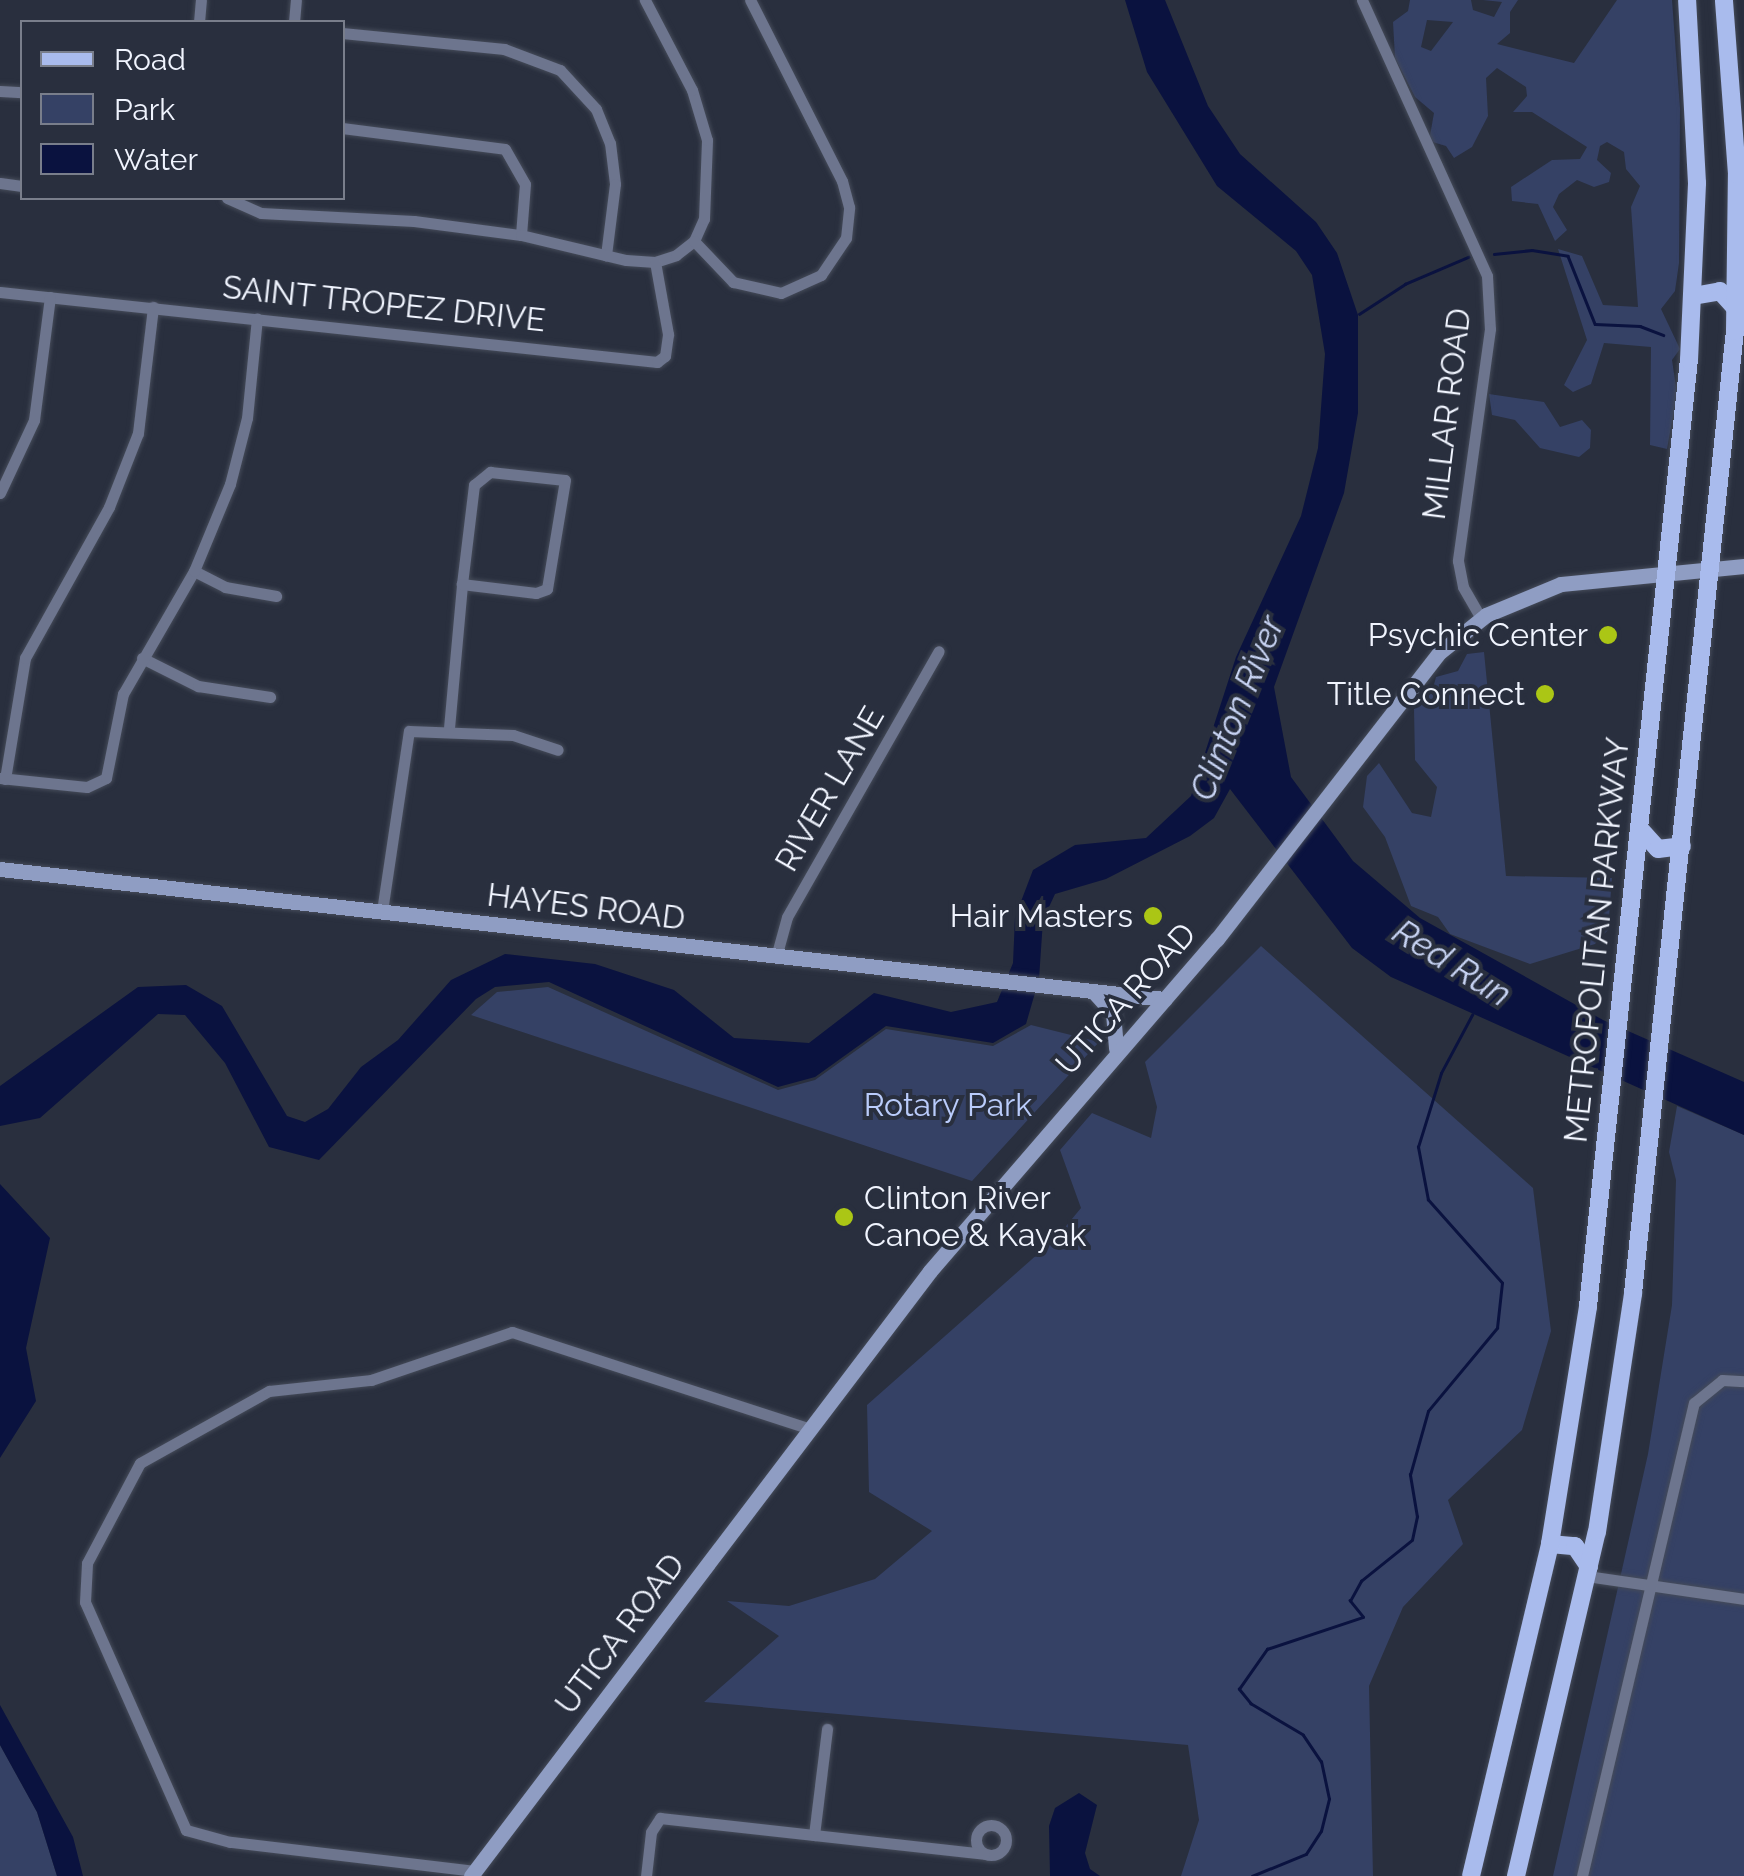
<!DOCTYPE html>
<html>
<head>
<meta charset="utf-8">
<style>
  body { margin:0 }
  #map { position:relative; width:1744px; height:1876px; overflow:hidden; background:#292f3e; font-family:Raleway,sans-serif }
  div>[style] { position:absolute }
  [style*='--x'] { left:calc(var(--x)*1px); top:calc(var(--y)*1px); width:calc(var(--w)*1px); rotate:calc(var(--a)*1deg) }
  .green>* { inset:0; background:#354165 }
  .water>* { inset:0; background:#0a123f }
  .stream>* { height:2.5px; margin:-1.25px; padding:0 1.25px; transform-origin:1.25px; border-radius:1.25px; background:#0a123f }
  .roads { filter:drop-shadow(0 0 2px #454b59) drop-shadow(0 0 2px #454b59) }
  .street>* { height:11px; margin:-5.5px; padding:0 5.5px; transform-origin:5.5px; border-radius:5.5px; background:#6d758e }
  .street>.ring { margin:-5.5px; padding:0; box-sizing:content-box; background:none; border:11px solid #6d758e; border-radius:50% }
  .secondary>* { height:15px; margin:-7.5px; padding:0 7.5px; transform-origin:7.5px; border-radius:7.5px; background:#8f9dc3 }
  .primary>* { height:18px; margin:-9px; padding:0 9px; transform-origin:9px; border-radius:9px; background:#a9bbed }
  .dots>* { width:28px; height:28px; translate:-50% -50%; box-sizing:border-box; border:5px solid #292f3e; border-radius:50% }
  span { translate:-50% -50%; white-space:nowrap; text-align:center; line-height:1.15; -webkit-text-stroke:8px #292f3e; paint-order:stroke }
  .street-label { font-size:32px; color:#f0f4fe }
  .poi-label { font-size:32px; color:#f0f4fe }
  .right { translate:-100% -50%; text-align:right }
  .left { translate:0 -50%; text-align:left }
  .park-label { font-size:32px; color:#baccfb }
  .water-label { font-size:35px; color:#c7d3f3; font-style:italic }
  .legend { position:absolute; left:20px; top:20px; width:325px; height:180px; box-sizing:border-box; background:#292f3e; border:2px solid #797e8b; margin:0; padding:12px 18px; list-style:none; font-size:30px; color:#f0f4fe }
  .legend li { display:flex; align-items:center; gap:20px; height:50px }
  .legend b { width:50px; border:2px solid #797e8b }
</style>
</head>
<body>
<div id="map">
  <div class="green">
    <div style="clip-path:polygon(evenodd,1410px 0,1471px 0,1473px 10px,1494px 17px,1502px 2px,1483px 0,1518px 0,1510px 12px,1510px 33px,1497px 44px,1574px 63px,1617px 0,1672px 0,1680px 108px,1679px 263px,1675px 291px,1661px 309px,1680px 349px,1672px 360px,1677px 394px,1667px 449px,1650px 445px,1651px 347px,1604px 343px,1591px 384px,1573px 392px,1564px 385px,1587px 340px,1558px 249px,1582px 256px,1603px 305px,1638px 307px,1631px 207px,1640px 186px,1626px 169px,1624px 152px,1607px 142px,1600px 146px,1597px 160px,1611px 173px,1609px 182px,1594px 187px,1577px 180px,1559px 194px,1553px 207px,1567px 230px,1555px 241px,1538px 204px,1512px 201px,1511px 187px,1552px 160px,1580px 159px,1587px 147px,1532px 112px,1513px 112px,1527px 96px,1526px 87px,1497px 68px,1486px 78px,1488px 116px,1472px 147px,1454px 158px,1446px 146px,1429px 141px,1434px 113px,1415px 97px,1395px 58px,1393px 22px,1408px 11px,1410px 0,1427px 20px,1453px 22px,1431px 51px,1421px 47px,1427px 20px)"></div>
    <div style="clip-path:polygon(1489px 394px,1544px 402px,1560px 427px,1582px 420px,1591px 430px,1590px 448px,1579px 457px,1540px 448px,1515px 420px,1492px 415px)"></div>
    <div style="clip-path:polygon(1484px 652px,1506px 876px,1612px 878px,1608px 930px,1595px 944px,1530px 964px,1450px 934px,1438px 917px,1411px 906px,1385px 837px,1363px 807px,1367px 776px,1379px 763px,1412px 813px,1431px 817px,1437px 787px,1415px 760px,1414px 709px,1432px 692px,1436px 677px,1458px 671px,1467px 654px)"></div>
    <div style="clip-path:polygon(1261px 946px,1533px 1188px,1551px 1331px,1522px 1430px,1448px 1500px,1463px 1544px,1403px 1607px,1369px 1686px,1373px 1876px,1181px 1876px,1199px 1820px,1188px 1745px,704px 1702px,779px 1636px,727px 1601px,789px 1606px,875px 1579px,932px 1531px,869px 1492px,867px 1405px,1057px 1237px,1081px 1208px,1060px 1150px,1092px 1113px,1151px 1138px,1157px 1107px,1145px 1062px)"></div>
    <div style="clip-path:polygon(548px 987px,778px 1090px,815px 1080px,886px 1029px,993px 1046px,1031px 1025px,1099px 1042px,972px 1181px,471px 1015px,497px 992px)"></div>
    <div style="clip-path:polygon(1677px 1106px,1744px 1135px,1744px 1876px,1553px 1876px,1648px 1454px,1672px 1305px,1676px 1180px,1669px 1152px)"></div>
    <div style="clip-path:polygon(0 1745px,37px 1812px,57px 1876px,0 1876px)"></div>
  </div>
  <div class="water">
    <div style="clip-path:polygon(1125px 0,1165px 0,1208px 106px,1240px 154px,1316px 222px,1337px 253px,1358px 315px,1358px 413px,1344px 493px,1274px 687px,1291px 777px,1353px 861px,1420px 918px,1603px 1020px,1744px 1082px,1744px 1135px,1391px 977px,1352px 948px,1230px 789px,1214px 818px,1190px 836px,1106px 879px,1055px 894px,1043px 920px,1039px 979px,1026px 1024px,993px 1043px,886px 1026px,815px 1077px,778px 1087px,549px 982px,495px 987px,476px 999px,319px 1160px,269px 1147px,225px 1063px,185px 1015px,158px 1014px,40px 1118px,0 1126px,0 1086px,138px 987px,186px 985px,222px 1006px,287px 1116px,305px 1122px,328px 1109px,361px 1067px,398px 1040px,451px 980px,505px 954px,595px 964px,674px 990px,734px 1038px,809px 1043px,874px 993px,951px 1012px,997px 1002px,1013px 963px,1015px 917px,1033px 870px,1075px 845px,1146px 838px,1191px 796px,1236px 657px,1301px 516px,1318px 448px,1325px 354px,1312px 275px,1296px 251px,1217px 186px,1147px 72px)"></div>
    <div style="clip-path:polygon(0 1184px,50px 1238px,26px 1348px,36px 1401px,0 1458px)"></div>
    <div style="clip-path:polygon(0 1705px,73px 1837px,83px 1876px,57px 1876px,37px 1812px,0 1745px)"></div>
    <div style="clip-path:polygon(1079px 1793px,1097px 1805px,1085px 1853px,1090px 1869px,1100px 1876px,1050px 1876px,1049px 1826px,1055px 1808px)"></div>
  </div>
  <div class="stream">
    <div style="--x:1494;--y:254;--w:38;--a:-6"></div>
    <div style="--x:1532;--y:250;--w:36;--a:9"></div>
    <div style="--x:1568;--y:256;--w:73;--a:68.3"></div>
    <div style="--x:1595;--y:324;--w:45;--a:2.5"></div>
    <div style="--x:1640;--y:326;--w:25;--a:21"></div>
    <div style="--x:1359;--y:314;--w:55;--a:-33.1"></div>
    <div style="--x:1405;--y:284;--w:69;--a:-23.2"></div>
    <div style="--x:1252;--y:1876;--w:58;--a:-22.2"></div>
    <div style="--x:1306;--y:1854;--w:27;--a:-57"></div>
    <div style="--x:1321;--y:1831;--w:33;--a:-76"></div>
    <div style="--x:1329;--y:1799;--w:38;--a:-102"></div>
    <div style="--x:1321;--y:1762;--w:32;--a:-124"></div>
    <div style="--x:1303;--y:1735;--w:61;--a:-149.2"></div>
    <div style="--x:1251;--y:1704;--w:19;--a:-129"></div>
    <div style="--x:1239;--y:1689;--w:49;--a:-55"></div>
    <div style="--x:1267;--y:1649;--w:101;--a:-18.4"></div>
    <div style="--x:1363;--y:1617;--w:21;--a:-129"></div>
    <div style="--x:1350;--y:1601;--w:23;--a:-61"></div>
    <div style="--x:1361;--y:1581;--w:65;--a:-38.8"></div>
    <div style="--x:1412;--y:1540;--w:24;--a:-78"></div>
    <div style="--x:1417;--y:1517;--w:43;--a:-99.5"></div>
    <div style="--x:1410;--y:1475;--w:66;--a:-74.3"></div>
    <div style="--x:1428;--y:1411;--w:108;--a:-50.3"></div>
    <div style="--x:1497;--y:1328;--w:45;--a:-83.7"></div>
    <div style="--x:1502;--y:1283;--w:111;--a:-131.7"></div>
    <div style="--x:1428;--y:1200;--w:54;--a:-100.7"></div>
    <div style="--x:1418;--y:1147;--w:77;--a:-72.7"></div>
    <div style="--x:1441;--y:1073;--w:66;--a:-61.9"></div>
  </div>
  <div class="roads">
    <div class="street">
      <div style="--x:1362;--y:0;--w:303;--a:65.6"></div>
      <div style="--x:1487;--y:276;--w:53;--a:86.8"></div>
      <div style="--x:1490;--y:329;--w:234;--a:97.9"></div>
      <div style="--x:1458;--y:561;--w:26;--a:79"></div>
      <div style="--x:1463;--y:587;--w:36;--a:60"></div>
      <div style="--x:199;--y:22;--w:22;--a:-85"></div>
      <div style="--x:294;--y:22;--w:22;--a:-85"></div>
      <div style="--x:342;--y:33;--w:163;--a:5.6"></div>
      <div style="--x:504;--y:49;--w:60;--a:20.6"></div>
      <div style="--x:560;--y:70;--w:53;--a:47.3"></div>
      <div style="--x:596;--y:109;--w:37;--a:68"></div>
      <div style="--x:610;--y:143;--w:41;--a:83"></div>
      <div style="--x:615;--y:184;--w:72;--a:97.2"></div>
      <div style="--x:0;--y:91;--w:22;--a:3"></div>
      <div style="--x:342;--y:128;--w:164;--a:7.3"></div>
      <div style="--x:505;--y:149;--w:40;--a:60.3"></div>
      <div style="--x:525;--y:184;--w:51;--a:94.5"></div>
      <div style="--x:0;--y:183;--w:22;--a:8"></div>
      <div style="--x:227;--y:198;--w:37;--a:24"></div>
      <div style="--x:261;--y:213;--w:153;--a:3"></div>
      <div style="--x:414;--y:221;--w:108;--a:7.5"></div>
      <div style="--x:521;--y:235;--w:108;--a:13.4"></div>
      <div style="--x:626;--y:260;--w:29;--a:4"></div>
      <div style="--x:655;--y:262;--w:22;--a:-18"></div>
      <div style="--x:676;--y:255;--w:23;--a:-38"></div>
      <div style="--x:694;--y:241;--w:24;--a:-66"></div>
      <div style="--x:704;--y:219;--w:79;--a:-87.8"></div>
      <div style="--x:707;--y:140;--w:52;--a:-106.7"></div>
      <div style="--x:692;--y:90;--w:102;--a:-117.6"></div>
      <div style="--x:694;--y:241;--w:57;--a:46.4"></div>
      <div style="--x:733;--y:282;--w:49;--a:12.9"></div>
      <div style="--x:781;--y:293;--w:44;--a:-24.2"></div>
      <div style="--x:821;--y:275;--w:45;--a:-56"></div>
      <div style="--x:846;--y:238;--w:31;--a:-84"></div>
      <div style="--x:849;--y:207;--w:27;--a:-105"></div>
      <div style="--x:842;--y:181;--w:203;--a:-116.9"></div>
      <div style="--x:0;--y:292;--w:661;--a:6.08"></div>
      <div style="--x:657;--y:362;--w:10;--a:-37"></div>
      <div style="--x:665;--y:356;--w:22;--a:-82"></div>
      <div style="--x:668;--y:334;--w:73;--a:-100.2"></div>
      <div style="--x:0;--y:493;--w:81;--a:-65"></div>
      <div style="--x:34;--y:420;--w:124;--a:-82.6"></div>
      <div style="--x:194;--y:571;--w:35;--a:27"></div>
      <div style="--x:225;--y:587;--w:52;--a:10"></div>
      <div style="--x:142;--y:658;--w:63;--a:26.6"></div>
      <div style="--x:198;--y:686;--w:73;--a:8.7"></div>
      <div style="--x:449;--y:728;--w:145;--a:-84.8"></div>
      <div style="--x:462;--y:584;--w:100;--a:-83.1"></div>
      <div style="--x:474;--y:485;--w:21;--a:-39"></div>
      <div style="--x:490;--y:472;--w:75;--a:6.1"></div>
      <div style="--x:565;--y:480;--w:110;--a:99.4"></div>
      <div style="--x:547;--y:589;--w:12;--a:160"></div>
      <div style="--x:536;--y:593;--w:75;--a:-173.1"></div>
      <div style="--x:0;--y:778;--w:87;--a:5.9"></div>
      <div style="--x:87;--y:787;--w:21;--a:-25"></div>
      <div style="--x:106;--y:778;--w:86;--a:-78.6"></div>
      <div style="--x:123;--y:694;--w:142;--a:-60"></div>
      <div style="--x:194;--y:571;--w:94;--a:-67.5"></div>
      <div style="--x:230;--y:484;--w:68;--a:-75.6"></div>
      <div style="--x:247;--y:418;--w:100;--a:-84.3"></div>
      <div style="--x:5;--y:779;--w:123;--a:-80.6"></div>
      <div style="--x:25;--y:658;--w:173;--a:-60.9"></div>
      <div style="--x:109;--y:507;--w:79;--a:-68.6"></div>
      <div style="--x:138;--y:433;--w:127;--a:-83.2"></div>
      <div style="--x:382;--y:911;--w:182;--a:-81.5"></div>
      <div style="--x:409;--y:731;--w:104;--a:2.2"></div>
      <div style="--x:513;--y:735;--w:47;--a:18.4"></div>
      <div style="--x:776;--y:957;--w:41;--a:-74.6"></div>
      <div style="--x:787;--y:917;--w:306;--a:-60.3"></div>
      <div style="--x:1587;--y:1576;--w:159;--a:8.3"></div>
      <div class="ring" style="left:976px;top:1825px;width:19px;height:19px"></div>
      <div style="--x:814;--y:1835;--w:107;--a:-83"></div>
      <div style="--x:475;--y:1871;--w:247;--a:-173.2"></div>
      <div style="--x:230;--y:1842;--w:46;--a:-164.7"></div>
      <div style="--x:186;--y:1830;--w:249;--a:-113.9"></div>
      <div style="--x:85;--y:1602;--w:39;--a:-87"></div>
      <div style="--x:87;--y:1563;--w:113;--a:-62.1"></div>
      <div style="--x:140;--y:1463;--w:148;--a:-29.2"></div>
      <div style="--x:269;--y:1391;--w:103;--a:-6.2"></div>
      <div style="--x:371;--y:1380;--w:149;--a:-18.8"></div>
      <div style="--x:512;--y:1332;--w:314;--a:18"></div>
      <div style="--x:646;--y:1876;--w:44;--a:-83.5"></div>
      <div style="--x:651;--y:1832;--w:17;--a:-57"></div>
      <div style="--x:660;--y:1818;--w:326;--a:6.3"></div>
      <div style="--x:1582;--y:1876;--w:486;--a:-76.7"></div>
      <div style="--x:1694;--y:1403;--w:36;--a:-39"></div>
      <div style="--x:1722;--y:1380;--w:22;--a:3"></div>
    </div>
    <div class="secondary">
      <div style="--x:0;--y:869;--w:1172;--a:6.37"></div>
      <div style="--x:1093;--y:991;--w:30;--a:48"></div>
      <div style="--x:1113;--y:1013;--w:36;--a:85"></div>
      <div style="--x:471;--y:1876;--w:759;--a:-52.81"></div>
      <div style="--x:930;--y:1271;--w:439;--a:-49.2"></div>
      <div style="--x:1217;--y:939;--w:363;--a:-52.2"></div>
      <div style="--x:1440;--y:652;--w:59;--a:-38.8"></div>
      <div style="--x:1486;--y:615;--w:81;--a:-22.5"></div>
      <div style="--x:1561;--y:584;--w:184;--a:-5.6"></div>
    </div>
    <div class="primary">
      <div style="--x:1693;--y:296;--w:27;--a:-10"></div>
      <div style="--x:1720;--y:291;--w:24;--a:48"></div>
      <div style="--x:1639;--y:828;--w:28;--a:48"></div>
      <div style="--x:1658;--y:849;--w:24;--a:-7"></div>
      <div style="--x:1550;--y:1544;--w:25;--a:5"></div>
      <div style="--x:1575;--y:1546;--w:25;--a:56"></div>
      <div style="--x:1471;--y:1876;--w:341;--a:-76.6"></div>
      <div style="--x:1550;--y:1544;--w:241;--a:-80.9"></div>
      <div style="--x:1588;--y:1306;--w:951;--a:-83.91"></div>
      <div style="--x:1689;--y:360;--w:177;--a:-87.4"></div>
      <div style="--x:1697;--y:183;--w:183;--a:-93.1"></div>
      <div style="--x:1516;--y:1876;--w:353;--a:-76.8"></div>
      <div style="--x:1597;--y:1532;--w:242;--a:-81.4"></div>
      <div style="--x:1633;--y:1293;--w:967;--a:-83.95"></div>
      <div style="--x:1735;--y:331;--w:157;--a:-89.3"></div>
      <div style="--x:1737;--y:174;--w:174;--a:-94.3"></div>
    </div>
  </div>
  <div class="dots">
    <div style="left:1608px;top:635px;background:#abc615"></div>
    <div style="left:1545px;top:694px;background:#abc615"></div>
    <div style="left:1153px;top:916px;background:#abc615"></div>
    <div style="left:844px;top:1217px;background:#abc615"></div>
  </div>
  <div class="street-label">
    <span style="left:384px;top:304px;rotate:6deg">SAINT TROPEZ DRIVE</span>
    <span style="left:1447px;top:414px;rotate:-83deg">MILLAR ROAD</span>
    <span style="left:830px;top:789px;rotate:-60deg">RIVER LANE</span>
    <span style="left:586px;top:907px;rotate:7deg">HAYES ROAD</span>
    <span style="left:1597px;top:940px;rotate:-84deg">METROPOLITAN PARKWAY</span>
    <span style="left:1126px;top:999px;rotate:-48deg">UTICA ROAD</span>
    <span style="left:620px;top:1634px;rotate:-53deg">UTICA ROAD</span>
  </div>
  <div class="poi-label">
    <span class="right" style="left:1588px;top:635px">Psychic Center</span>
    <span class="right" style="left:1525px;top:694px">Title Connect</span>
    <span class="right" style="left:1133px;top:916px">Hair Masters</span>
    <span class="left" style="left:864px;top:1217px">Clinton River<br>Canoe &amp; Kayak</span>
  </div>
  <div class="park-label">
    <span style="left:948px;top:1105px">Rotary Park</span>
  </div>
  <div class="water-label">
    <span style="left:1237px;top:708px;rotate:-68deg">Clinton River</span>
    <span style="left:1452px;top:963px;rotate:32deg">Red Run</span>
  </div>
  <ul class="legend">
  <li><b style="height:12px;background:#a9bbed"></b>Road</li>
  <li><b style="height:28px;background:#354165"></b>Park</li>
  <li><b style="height:28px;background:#0a123f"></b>Water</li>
  </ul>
</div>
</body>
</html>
